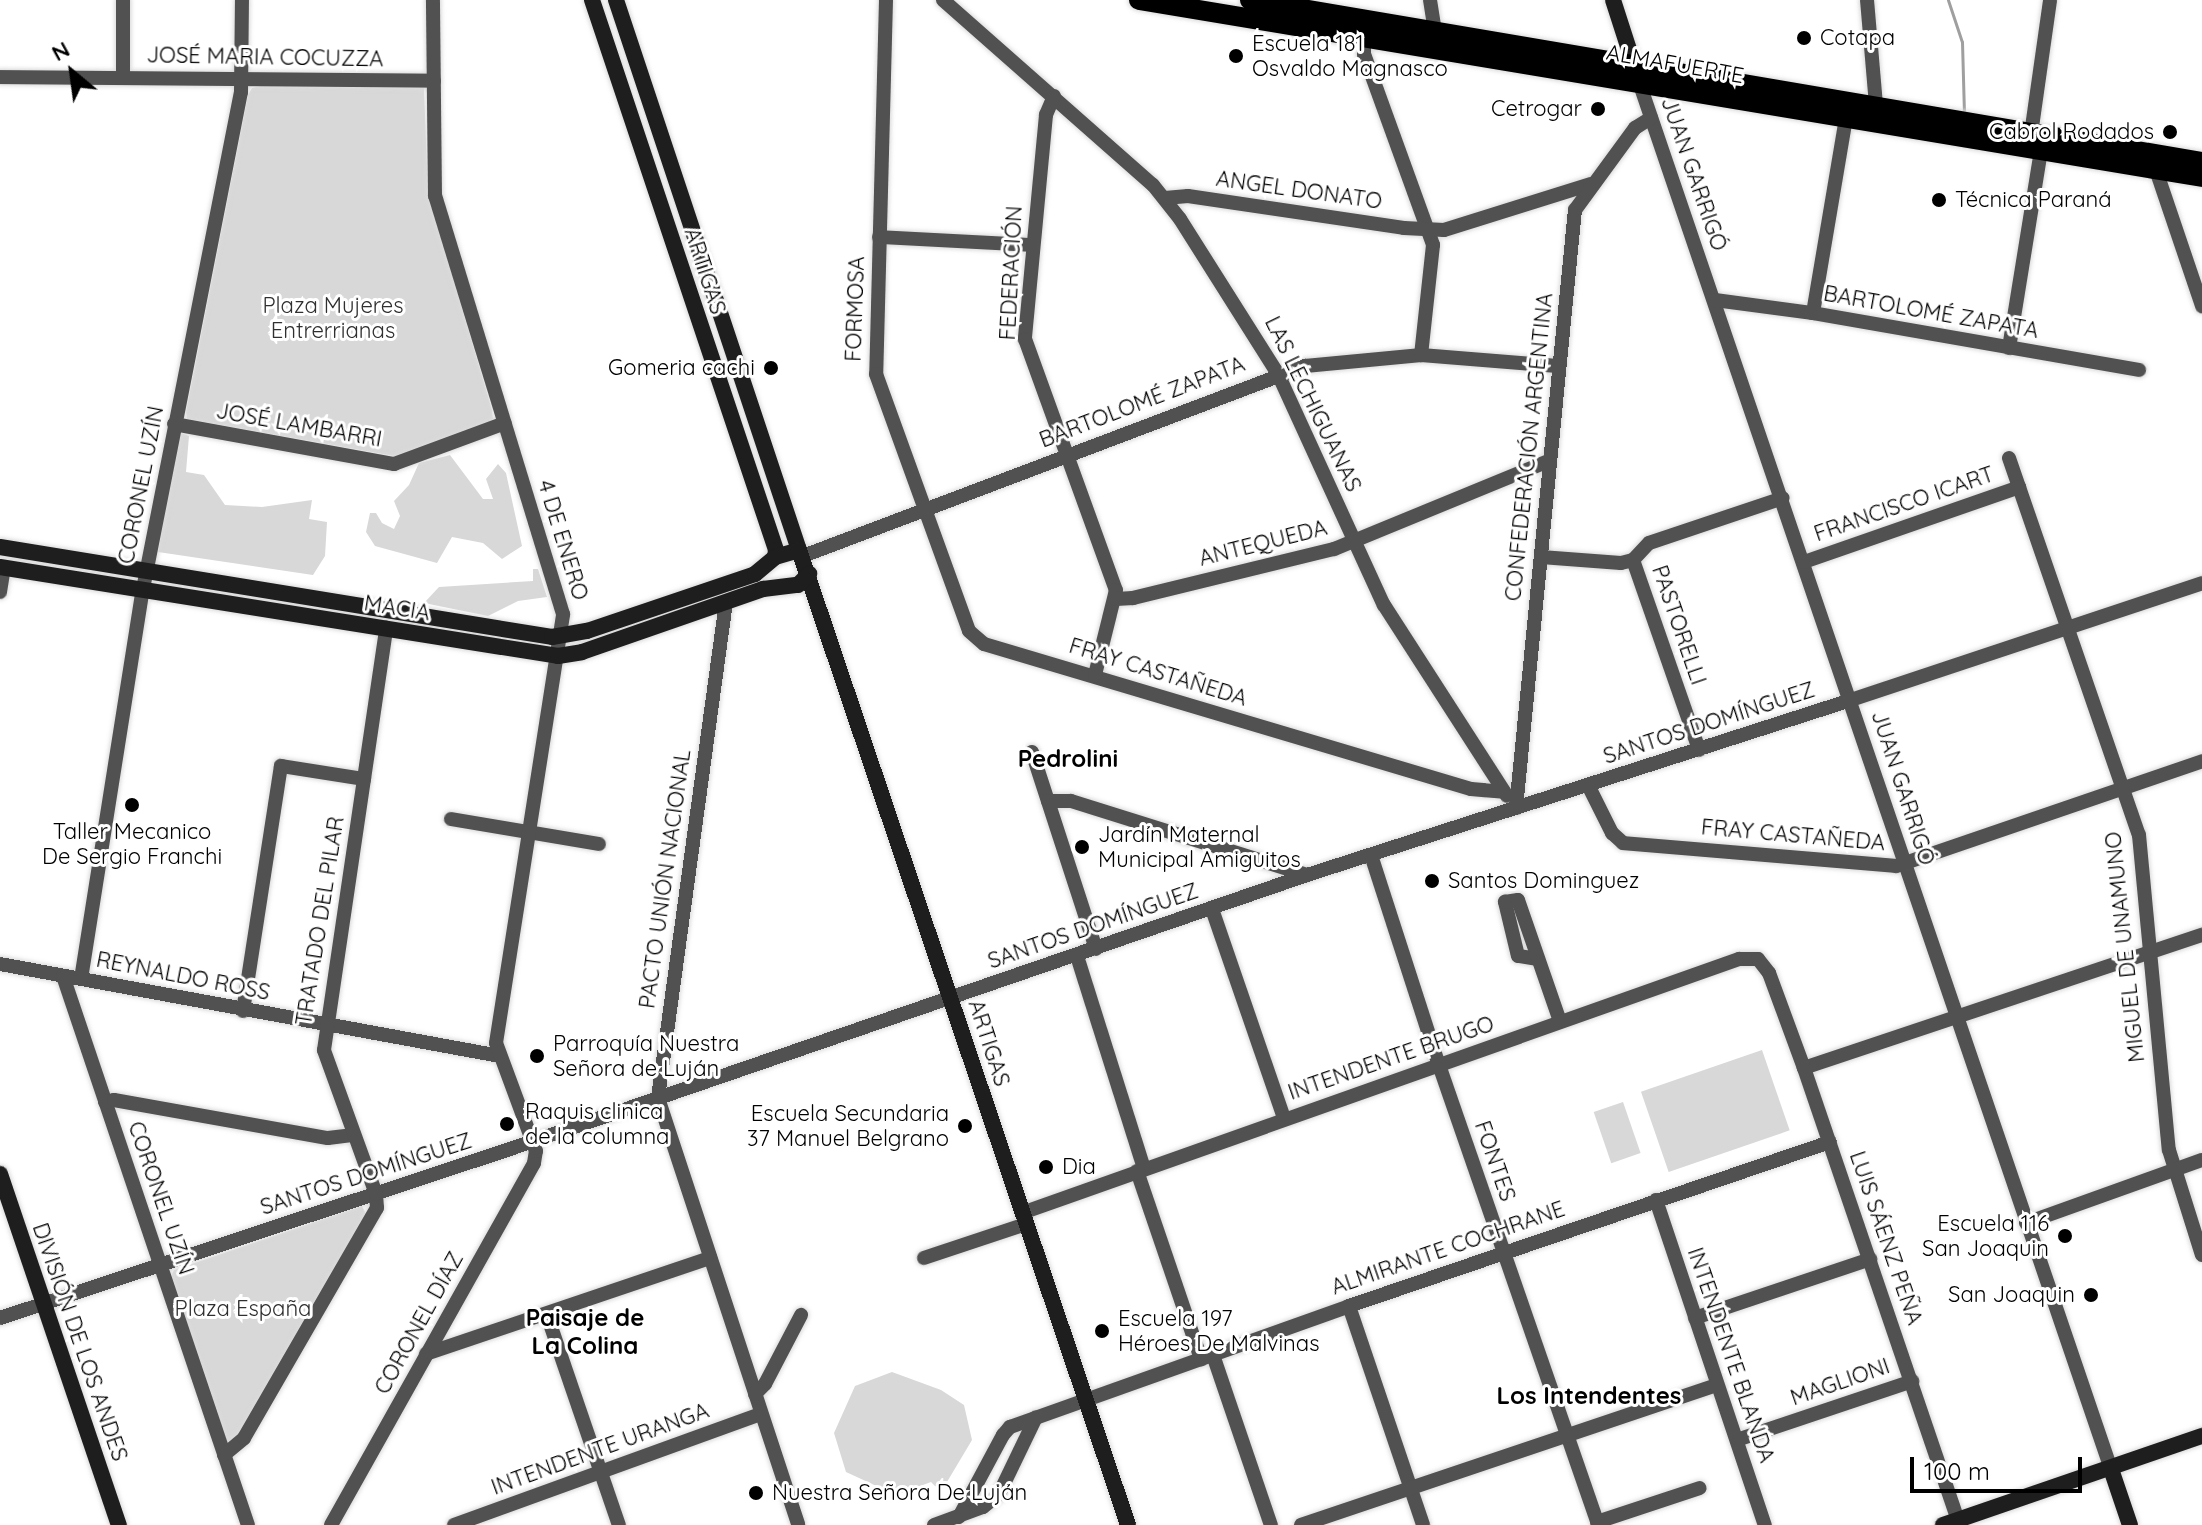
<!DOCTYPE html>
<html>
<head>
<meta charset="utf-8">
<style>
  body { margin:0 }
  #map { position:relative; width:2202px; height:1525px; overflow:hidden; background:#fff; font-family:Quicksand,sans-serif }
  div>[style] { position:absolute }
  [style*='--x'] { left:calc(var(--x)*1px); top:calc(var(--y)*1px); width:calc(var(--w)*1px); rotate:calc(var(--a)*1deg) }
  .green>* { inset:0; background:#d8d8d8; transform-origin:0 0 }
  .stream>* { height:3px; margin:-1.5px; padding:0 1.5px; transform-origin:1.5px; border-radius:1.5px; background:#9f9f9f }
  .roads { filter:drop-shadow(0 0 2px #dbdbdb) drop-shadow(0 0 2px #dbdbdb) }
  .street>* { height:14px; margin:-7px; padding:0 7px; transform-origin:7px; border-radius:7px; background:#515151 }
  .secondary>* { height:16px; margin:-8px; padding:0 8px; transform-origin:8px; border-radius:8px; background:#1e1e1e }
  .primary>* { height:20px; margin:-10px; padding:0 10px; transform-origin:10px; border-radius:10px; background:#000 }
  .dots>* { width:22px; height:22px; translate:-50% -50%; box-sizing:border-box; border:4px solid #fff; border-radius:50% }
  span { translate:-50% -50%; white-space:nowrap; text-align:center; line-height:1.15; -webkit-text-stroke:6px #fff; paint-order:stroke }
  .poi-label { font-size:22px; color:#000 }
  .left { translate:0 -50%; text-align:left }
  .right { translate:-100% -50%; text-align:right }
  .street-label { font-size:22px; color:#000 }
  .park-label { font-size:22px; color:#2f2f2f }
  .neighbourhood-label { font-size:24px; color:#000; font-weight:700 }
  .north { position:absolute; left:32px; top:32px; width:80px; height:80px; -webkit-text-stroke:6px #fff; paint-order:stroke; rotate:331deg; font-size:22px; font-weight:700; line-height:32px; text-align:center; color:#000 }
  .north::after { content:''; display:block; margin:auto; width:28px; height:36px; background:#000; clip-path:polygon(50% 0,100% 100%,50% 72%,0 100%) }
  .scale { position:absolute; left:1910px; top:1457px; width:172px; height:36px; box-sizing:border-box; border:4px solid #000; border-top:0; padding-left:10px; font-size:24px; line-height:28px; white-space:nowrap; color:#000; -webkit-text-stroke:6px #fff; paint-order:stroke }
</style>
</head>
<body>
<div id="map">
  <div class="green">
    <div style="clip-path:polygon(260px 86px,424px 88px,428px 193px,492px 410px,493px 419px,485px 425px,400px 457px,187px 419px,186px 412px,248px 95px,252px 88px)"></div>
    <div style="clip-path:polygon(179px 432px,189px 436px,186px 472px,204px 475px,225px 505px,262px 507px,312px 500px,309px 519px,327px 522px,325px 556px,313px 575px,158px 552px)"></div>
    <div style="clip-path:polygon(450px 455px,483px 499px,493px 499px,486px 479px,498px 464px,506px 473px,522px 546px,502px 559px,483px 543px,452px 537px,437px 563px,375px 546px,366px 532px,370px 513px,376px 513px,382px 523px,394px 529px,400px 516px,394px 501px,409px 485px,419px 463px)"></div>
    <div style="clip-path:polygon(533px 569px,538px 569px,547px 597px,518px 601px,488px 616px,424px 603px,439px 587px,533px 581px)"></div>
    <div style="left:1762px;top:1050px;width:85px;height:128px;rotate:71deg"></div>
    <div style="left:1623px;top:1102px;width:54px;height:31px;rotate:71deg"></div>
    <div style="clip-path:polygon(362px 1206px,367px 1216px,236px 1438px,225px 1444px,171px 1276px,174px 1270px)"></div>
    <div style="clip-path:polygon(892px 1372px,941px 1390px,964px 1405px,972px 1440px,941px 1492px,931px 1482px,896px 1495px,846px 1472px,834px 1433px,855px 1386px)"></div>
  </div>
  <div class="stream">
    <div style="--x:1948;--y:0;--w:44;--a:71.6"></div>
    <div style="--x:1962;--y:42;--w:71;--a:88.4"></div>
  </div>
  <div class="roads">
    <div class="street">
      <div style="--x:886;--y:0;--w:374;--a:91.5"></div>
      <div style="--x:876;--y:374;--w:273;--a:70.1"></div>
      <div style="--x:969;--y:631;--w:20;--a:41"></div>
      <div style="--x:984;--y:644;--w:508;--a:16.58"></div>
      <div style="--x:1471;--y:789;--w:33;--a:5"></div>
      <div style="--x:943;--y:0;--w:280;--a:41.4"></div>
      <div style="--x:1153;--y:185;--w:43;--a:51.5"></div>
      <div style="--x:1180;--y:219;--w:183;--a:57.7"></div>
      <div style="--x:1278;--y:374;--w:254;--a:65.4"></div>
      <div style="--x:1384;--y:605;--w:227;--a:57.2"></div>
      <div style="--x:1430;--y:0;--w:32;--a:81"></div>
      <div style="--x:1867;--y:0;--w:106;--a:85.1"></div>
      <div style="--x:1364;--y:36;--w:18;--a:90"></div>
      <div style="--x:1364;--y:54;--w:203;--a:70.1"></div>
      <div style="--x:1433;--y:245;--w:111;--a:96.2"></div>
      <div style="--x:123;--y:76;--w:76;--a:-90"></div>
      <div style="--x:1637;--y:76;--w:1471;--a:71.21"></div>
      <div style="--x:0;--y:77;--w:434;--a:0.5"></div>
      <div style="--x:1054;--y:96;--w:21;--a:113"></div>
      <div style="--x:1046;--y:115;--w:225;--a:95.4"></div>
      <div style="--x:1025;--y:339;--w:267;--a:70.1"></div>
      <div style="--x:1116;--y:590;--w:88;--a:103.9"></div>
      <div style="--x:2031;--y:134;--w:135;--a:-81.9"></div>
      <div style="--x:2156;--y:170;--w:144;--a:71.3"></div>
      <div style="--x:1165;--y:198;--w:23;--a:-5"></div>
      <div style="--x:1188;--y:196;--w:218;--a:8.4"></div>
      <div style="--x:1404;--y:228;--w:40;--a:2.9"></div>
      <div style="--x:1444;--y:230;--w:154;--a:-17.4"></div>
      <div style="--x:879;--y:237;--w:153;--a:3"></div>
      <div style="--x:1715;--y:300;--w:99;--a:7.6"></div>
      <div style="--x:1813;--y:313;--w:331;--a:9.9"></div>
      <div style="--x:1813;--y:313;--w:199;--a:-80.4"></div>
      <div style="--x:2009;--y:348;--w:201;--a:-80.8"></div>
      <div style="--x:174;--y:424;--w:224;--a:10.3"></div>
      <div style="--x:394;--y:464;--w:118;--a:-20.3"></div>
      <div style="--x:2009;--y:458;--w:399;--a:71"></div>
      <div style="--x:2139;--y:835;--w:316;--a:84.6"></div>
      <div style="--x:2169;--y:1150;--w:110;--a:72.6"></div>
      <div style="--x:803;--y:556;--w:537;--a:-20.73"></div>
      <div style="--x:1305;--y:366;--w:117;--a:-5.4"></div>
      <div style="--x:1421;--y:355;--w:137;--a:4.6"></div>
      <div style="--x:1541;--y:557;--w:80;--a:4.3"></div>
      <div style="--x:1621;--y:563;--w:12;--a:-14"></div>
      <div style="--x:1633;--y:560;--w:23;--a:-47"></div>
      <div style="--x:1649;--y:543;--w:141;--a:-18.6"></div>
      <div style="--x:1633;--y:560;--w:201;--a:70.8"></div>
      <div style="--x:1804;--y:562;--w:228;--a:-19.2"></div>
      <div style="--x:0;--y:592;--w:25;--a:-81"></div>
      <div style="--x:1116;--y:599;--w:17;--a:-3"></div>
      <div style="--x:1133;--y:598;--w:207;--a:-13.7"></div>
      <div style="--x:1334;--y:549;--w:232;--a:-22.3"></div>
      <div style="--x:726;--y:602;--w:501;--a:97.81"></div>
      <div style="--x:658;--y:1098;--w:449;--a:71.8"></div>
      <div style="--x:1032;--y:752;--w:207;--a:72"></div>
      <div style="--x:1588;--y:785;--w:54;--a:63.4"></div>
      <div style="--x:1612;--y:833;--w:15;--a:42"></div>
      <div style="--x:1623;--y:843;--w:274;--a:4.8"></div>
      <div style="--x:1896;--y:866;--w:324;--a:-18.9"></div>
      <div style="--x:1048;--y:801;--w:23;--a:0"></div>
      <div style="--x:1071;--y:801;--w:247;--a:17.4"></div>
      <div style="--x:1516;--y:808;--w:601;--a:-84.37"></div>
      <div style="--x:1575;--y:210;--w:102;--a:-53.8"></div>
      <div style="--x:1635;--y:128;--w:19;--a:-32"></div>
      <div style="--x:451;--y:819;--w:150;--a:9.6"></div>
      <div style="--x:1371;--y:855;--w:221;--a:72.1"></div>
      <div style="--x:1439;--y:1065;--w:487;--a:70.9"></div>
      <div style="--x:1212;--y:909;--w:221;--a:71"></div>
      <div style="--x:1077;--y:956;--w:222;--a:72.5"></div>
      <div style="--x:1538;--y:959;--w:20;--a:-171"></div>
      <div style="--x:1518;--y:956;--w:56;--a:-103.5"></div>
      <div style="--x:1505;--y:902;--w:13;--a:-9"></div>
      <div style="--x:1518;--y:900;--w:128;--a:70.9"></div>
      <div style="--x:0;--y:964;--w:508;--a:10.43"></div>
      <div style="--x:63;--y:976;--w:579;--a:71.38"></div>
      <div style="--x:81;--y:979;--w:395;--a:-81"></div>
      <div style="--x:143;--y:589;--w:507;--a:-78.85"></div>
      <div style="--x:241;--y:92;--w:92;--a:-89.4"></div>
      <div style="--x:243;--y:1011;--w:248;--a:-81.2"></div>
      <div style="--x:281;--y:766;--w:84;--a:8.9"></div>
      <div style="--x:1804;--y:1068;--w:420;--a:-18.5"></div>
      <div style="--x:105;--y:1102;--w:9;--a:-13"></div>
      <div style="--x:114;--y:1100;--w:217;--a:10.1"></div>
      <div style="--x:328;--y:1138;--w:26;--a:-7"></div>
      <div style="--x:1137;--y:1171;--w:199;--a:71.2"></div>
      <div style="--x:1656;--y:1200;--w:343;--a:71.5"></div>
      <div style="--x:1022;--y:1213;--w:761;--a:-19.51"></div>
      <div style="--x:1739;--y:959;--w:19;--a:0"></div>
      <div style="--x:1758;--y:959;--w:18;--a:52"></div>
      <div style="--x:1769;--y:973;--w:101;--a:69.8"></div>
      <div style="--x:1804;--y:1068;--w:478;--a:71.2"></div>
      <div style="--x:2026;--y:1223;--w:187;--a:-19.7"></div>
      <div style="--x:924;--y:1258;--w:108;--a:-18.4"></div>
      <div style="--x:1349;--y:1306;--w:231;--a:71.3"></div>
      <div style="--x:547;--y:1315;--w:222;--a:71.1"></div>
      <div style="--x:0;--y:1318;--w:537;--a:-18.33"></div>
      <div style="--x:510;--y:1149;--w:843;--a:-18.97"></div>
      <div style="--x:1307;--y:875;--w:571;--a:-17.83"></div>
      <div style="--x:1851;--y:700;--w:370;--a:-18.4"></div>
      <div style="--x:1695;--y:1318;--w:185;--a:-18.6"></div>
      <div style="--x:426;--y:1354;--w:300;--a:-18.7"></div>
      <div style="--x:1213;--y:1355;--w:180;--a:71.2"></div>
      <div style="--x:755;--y:1394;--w:14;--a:-45"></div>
      <div style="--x:765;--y:1384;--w:78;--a:-62.4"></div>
      <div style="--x:1737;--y:1440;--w:185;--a:-18.6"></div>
      <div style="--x:224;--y:1455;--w:26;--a:-40"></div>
      <div style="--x:244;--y:1438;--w:266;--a:-60"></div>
      <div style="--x:377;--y:1208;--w:14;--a:-94"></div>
      <div style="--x:376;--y:1194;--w:153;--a:-109.9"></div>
      <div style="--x:324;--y:1050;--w:427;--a:-81.6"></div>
      <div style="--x:959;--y:1517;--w:93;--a:-61.8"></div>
      <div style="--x:1003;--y:1435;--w:11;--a:-49"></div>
      <div style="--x:1010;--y:1427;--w:360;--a:-19.6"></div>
      <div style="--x:1349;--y:1306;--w:508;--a:-18.83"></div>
      <div style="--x:1597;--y:1522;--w:108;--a:-18.3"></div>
      <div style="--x:331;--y:1525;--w:415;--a:-60.7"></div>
      <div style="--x:534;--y:1163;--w:12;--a:-81"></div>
      <div style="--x:536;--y:1151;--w:115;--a:-110.3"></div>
      <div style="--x:496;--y:1043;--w:434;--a:-81.1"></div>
      <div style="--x:563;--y:614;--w:437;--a:-107"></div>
      <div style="--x:435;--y:196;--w:196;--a:-90.6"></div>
      <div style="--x:454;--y:1525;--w:326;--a:-19.9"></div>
      <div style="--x:934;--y:1525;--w:52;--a:-20.2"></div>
      <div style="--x:983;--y:1507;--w:21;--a:-39"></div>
      <div style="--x:999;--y:1494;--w:85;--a:-64.3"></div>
      <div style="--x:1301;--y:1525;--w:439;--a:-18.6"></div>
    </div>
    <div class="secondary">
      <div style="--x:592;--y:0;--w:580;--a:71.5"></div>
      <div style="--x:776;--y:550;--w:7;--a:98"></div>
      <div style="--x:616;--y:0;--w:580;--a:71.6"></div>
      <div style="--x:1613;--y:0;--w:68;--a:72.1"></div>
      <div style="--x:0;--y:547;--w:559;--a:9.26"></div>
      <div style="--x:552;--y:637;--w:36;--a:-10"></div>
      <div style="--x:587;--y:631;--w:177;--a:-18.7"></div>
      <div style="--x:755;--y:574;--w:26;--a:-40"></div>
      <div style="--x:775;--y:557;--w:25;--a:-16"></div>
      <div style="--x:799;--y:550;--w:1029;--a:71.35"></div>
      <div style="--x:0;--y:567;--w:565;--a:9.06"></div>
      <div style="--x:558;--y:656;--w:24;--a:-9"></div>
      <div style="--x:582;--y:652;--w:192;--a:-19.2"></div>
      <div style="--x:763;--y:589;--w:35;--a:-7"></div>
      <div style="--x:798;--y:585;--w:16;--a:-45"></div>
      <div style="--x:0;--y:1174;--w:371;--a:71.3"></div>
      <div style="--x:2111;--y:1469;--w:59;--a:71.3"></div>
      <div style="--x:1943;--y:1525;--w:274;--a:-19"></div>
    </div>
    <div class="primary">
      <div style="--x:1139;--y:0;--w:1078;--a:9.45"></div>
      <div style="--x:1250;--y:0;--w:966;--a:9.66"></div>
    </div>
  </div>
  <div class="dots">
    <div style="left:1804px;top:38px;background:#000"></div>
    <div style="left:1236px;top:56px;background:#000"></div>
    <div style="left:1598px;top:109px;background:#000"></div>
    <div style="left:2170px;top:132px;background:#000"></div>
    <div style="left:1939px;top:200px;background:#000"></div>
    <div style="left:771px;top:368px;background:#000"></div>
    <div style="left:132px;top:805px;background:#000"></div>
    <div style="left:1082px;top:847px;background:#000"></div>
    <div style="left:1432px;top:881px;background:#000"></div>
    <div style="left:537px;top:1056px;background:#000"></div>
    <div style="left:507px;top:1124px;background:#000"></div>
    <div style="left:965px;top:1126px;background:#000"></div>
    <div style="left:1046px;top:1167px;background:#000"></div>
    <div style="left:2065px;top:1236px;background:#000"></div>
    <div style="left:2091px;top:1295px;background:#000"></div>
    <div style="left:1102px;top:1331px;background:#000"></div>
    <div style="left:756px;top:1493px;background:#000"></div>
  </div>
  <div class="poi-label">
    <span class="left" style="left:1820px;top:38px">Cotapa</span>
    <span class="left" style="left:1252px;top:56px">Escuela 181<br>Osvaldo Magnasco</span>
    <span class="right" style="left:1582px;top:109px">Cetrogar</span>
    <span class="right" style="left:2154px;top:132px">Cabrol Rodados</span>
    <span class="left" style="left:1955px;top:200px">Técnica Paraná</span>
    <span class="right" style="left:755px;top:368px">Gomeria cachi</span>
    <span style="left:132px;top:844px">Taller Mecanico<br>De Sergio Franchi</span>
    <span class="left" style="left:1098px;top:847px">Jardín Maternal<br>Municipal Amiguitos</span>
    <span class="left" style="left:1448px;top:881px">Santos Dominguez</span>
    <span class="left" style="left:553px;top:1056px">Parroquía Nuestra<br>Señora de Luján</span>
    <span class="left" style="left:525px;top:1124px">Raquis clinica<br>de la columna</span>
    <span class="right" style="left:949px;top:1126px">Escuela Secundaria<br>37 Manuel Belgrano</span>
    <span class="left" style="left:1062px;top:1167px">Dia</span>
    <span class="right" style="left:2049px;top:1236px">Escuela 116<br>San Joaquin</span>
    <span class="right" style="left:2075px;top:1295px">San Joaquin</span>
    <span class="left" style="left:1118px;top:1331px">Escuela 197<br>Héroes De Malvinas</span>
    <span class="left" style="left:772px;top:1493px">Nuestra Señora De Luján</span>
  </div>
  <div class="street-label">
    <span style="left:265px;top:57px;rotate:1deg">JOSÉ MARIA COCUZZA</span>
    <span style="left:1675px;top:64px;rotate:10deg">ALMAFUERTE</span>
    <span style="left:1694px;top:174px;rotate:71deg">JUAN GARRIGÓ</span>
    <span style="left:1299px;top:190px;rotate:8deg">ANGEL DONATO</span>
    <span style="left:705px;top:271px;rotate:72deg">ARTIGAS</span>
    <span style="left:1011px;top:273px;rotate:-87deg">FEDERACIÓN</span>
    <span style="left:855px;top:309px;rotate:-88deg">FORMOSA</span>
    <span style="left:1931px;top:312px;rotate:10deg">BARTOLOMÉ ZAPATA</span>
    <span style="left:1142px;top:402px;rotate:-21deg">BARTOLOMÉ ZAPATA</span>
    <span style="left:1313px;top:404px;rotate:64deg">LAS LECHIGUANAS</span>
    <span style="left:299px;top:425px;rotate:10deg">JOSÉ LAMBARRI</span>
    <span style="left:1529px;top:447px;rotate:-84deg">CONFEDERACIÓN ARGENTINA</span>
    <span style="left:141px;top:485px;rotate:-79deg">CORONEL UZÍN</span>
    <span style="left:1904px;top:504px;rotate:-19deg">FRANCISCO ICART</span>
    <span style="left:563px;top:540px;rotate:73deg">4 DE ENERO</span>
    <span style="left:1263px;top:543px;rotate:-14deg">ANTEQUEDA</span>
    <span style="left:397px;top:608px;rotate:9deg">MACIA</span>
    <span style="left:1679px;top:625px;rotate:71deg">PASTORELLI</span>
    <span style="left:1158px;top:672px;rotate:17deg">FRAY CASTAÑEDA</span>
    <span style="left:1709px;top:723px;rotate:-18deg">SANTOS DOMÍNGUEZ</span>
    <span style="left:1903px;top:788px;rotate:72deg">JUAN GARRIGÓ</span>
    <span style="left:1793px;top:835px;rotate:5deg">FRAY CASTAÑEDA</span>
    <span style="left:665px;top:879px;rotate:-82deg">PACTO UNIÓN NACIONAL</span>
    <span style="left:320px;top:921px;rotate:-81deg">TRATADO DEL PILAR</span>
    <span style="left:1093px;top:926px;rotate:-19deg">SANTOS DOMÍNGUEZ</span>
    <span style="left:2125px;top:947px;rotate:-96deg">MIGUEL DE UNAMUNO</span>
    <span style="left:183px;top:976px;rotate:11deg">REYNALDO ROSS</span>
    <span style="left:989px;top:1043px;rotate:72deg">ARTIGAS</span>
    <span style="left:1391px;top:1058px;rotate:-19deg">INTENDENTE BRUGO</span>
    <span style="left:1495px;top:1161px;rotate:71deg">FONTES</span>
    <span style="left:366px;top:1174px;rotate:-18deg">SANTOS DOMÍNGUEZ</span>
    <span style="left:161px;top:1198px;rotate:71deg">CORONEL UZÍN</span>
    <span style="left:1886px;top:1238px;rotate:71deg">LUIS SÁENZ PEÑA</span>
    <span style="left:1448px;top:1248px;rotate:-19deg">ALMIRANTE COCHRANE</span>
    <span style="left:419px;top:1323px;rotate:-61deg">CORONEL DÍAZ</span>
    <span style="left:80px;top:1342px;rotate:71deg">DIVISIÓN DE LOS ANDES</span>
    <span style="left:1731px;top:1355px;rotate:71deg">INTENDENTE BLANDA</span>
    <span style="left:1840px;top:1382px;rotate:-19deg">MAGLIONI</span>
    <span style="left:600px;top:1449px;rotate:-20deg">INTENDENTE URANGA</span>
  </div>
  <div class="park-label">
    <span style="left:333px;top:318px">Plaza Mujeres<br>Entrerrianas</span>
    <span style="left:243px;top:1309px">Plaza España</span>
  </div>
  <div class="neighbourhood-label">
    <span style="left:1068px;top:759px">Pedrolini</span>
    <span style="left:585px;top:1332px">Paisaje de<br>La Colina</span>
    <span style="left:1589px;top:1396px">Los Intendentes</span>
  </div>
  <div class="north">N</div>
  <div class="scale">100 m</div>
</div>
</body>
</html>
